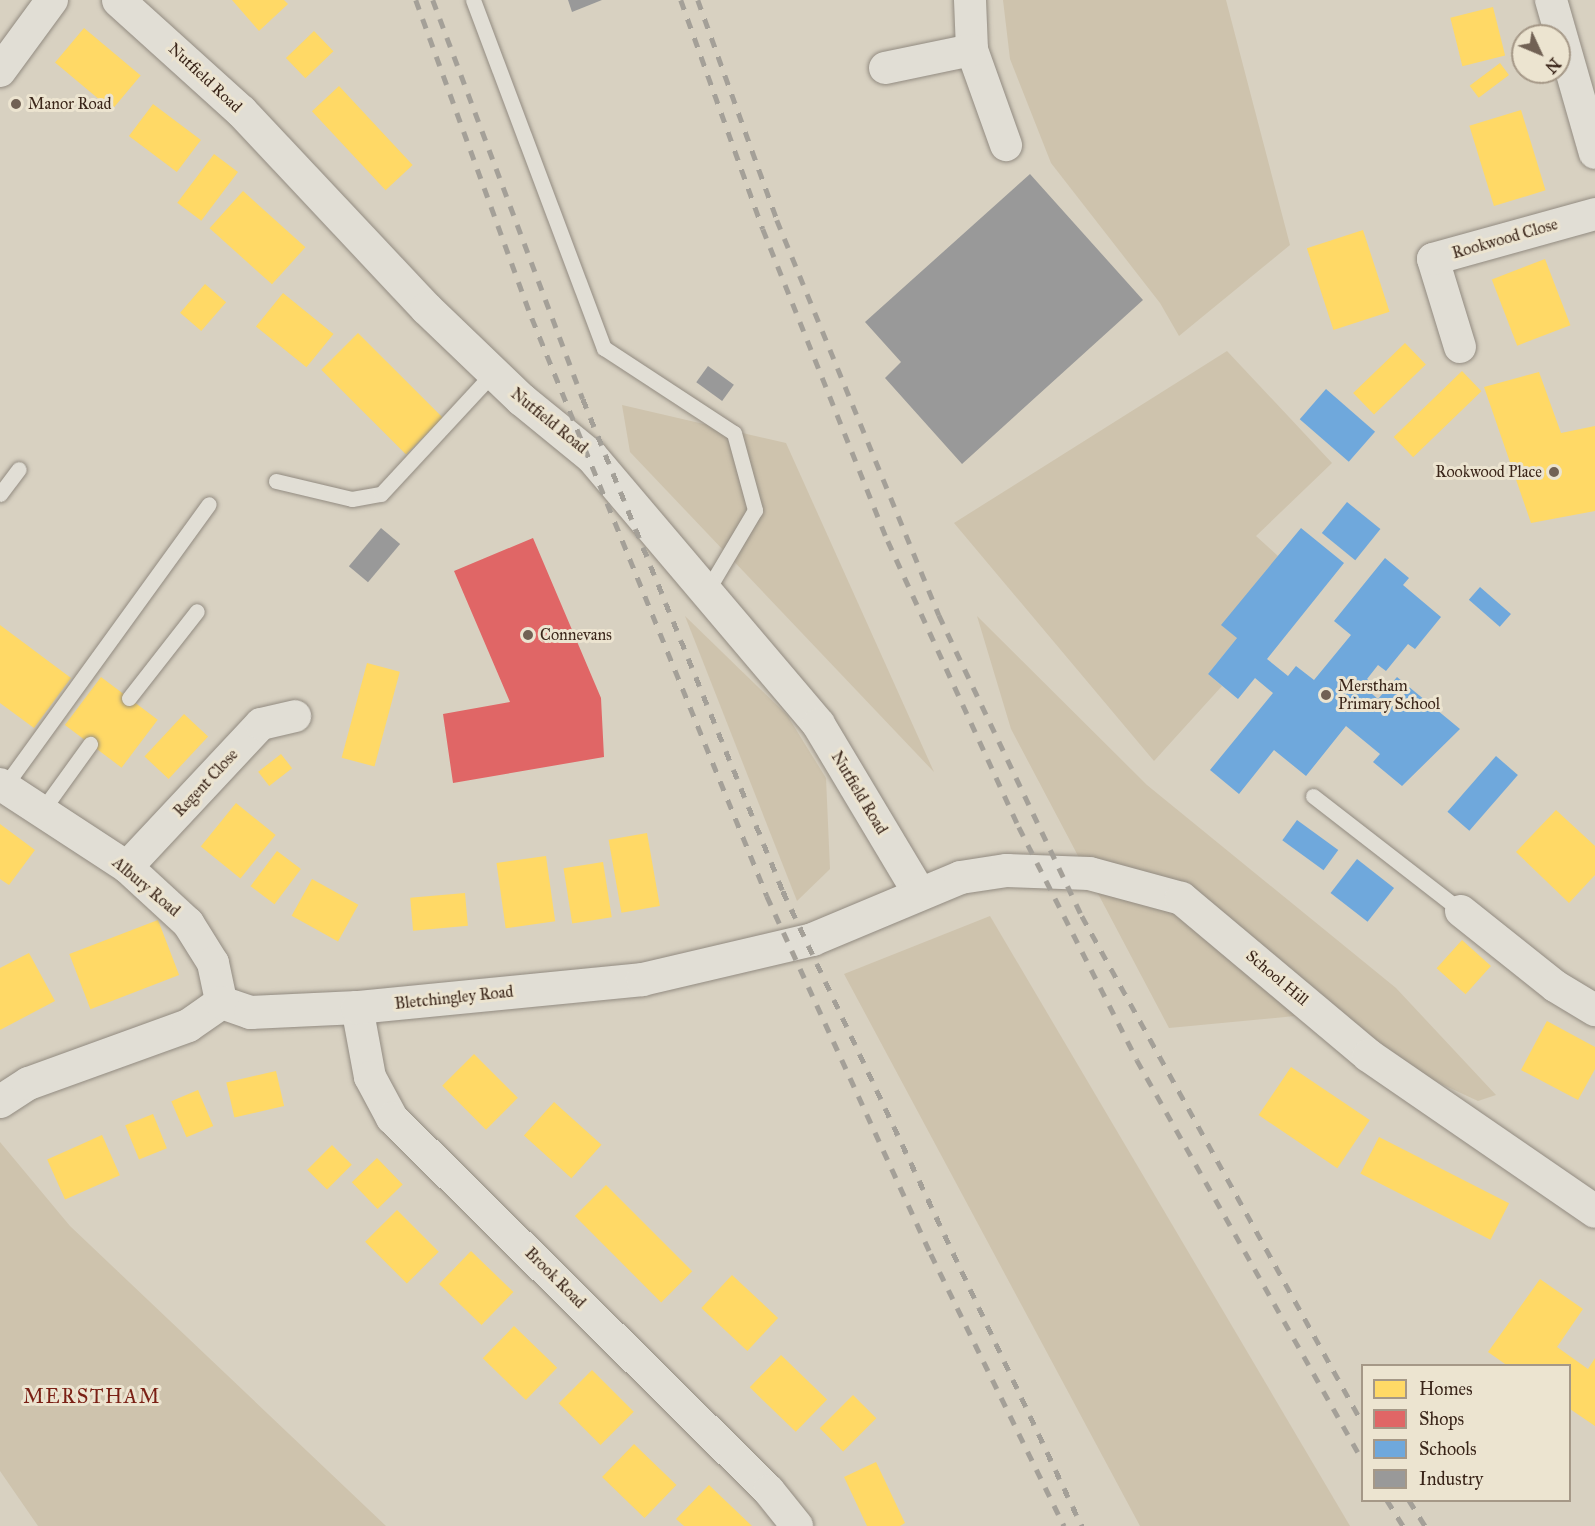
<!DOCTYPE html>
<html>
<head>
<meta charset="utf-8">
<style>
  body { margin:0 }
  #map { position:relative; width:1595px; height:1526px; overflow:hidden; background:#d8d1c1; font-family:"IM FELL Great Primer",serif }
  div>[style] { position:absolute }
  [style*='--x'] { left:calc(var(--x)*1px); top:calc(var(--y)*1px); width:calc(var(--w)*1px); rotate:calc(var(--a)*1deg) }
  .green>* { inset:0; background:#cec3ad }
  .homes>* { inset:0; background:#ffd966; transform-origin:0 0 }
  .shops>* { inset:0; background:#e06666 }
  .schools>* { inset:0; background:#6fa8dc; transform-origin:0 0 }
  .industry>* { inset:0; background:#999; transform-origin:0 0 }
  .roads { filter:drop-shadow(0 0 2px #928b81) drop-shadow(0 0 2px #928b81) }
  .service>* { height:15px; margin:-7.5px; padding:0 7.5px; transform-origin:7.5px; border-radius:7.5px; background:#e1ded5 }
  .minor>* { height:32px; margin:-16px; padding:0 16px; transform-origin:16px; border-radius:16px; background:#e1ded5 }
  .tertiary>* { height:33px; margin:-16.5px; padding:0 16.5px; transform-origin:16.5px; border-radius:16.5px; background:#e1ded5 }
  .rail>* { height:4.5px; margin-top:-2.25px; transform-origin:0; background:repeating-linear-gradient(90deg,#a4a098 0 10px,transparent 0 20px) }
  .dots>* { width:16px; height:16px; translate:-50% -50%; box-sizing:border-box; border:3px solid #ece4d0; border-radius:50% }
  span { translate:-50% -50%; white-space:nowrap; text-align:center; line-height:1.15; -webkit-text-stroke:6px #ece4d0; paint-order:stroke }
  .street-label { font-size:16px; color:#3a2519 }
  .poi-label { font-size:16px; color:#3a2519 }
  .left { translate:0 -50%; text-align:left }
  .right { translate:-100% -50%; text-align:right }
  .quarter-label { font-size:20px; color:#7a1f14; letter-spacing:1.5px }
  .legend { position:absolute; left:1361px; top:1364px; width:210px; height:138px; box-sizing:border-box; background:#ece4d0; border:2px solid #a59887; margin:0; padding:8px 10px; list-style:none; font-size:18px; color:#3a2519 }
  .legend li { display:flex; align-items:center; gap:12px; height:30px }
  .legend b { width:30px; border:2px solid #a59887 }
  .north { position:absolute; left:1511px; top:24px; width:60px; height:60px; box-sizing:border-box; background:#ece4d0; border:2px solid #a59887; border-radius:50%; rotate:134deg; font-size:16px; font-weight:700; line-height:24px; text-align:center; color:#3a2519 }
  .north::after { content:''; display:block; margin:auto; width:21px; height:27px; background:#716154; clip-path:polygon(50% 0,100% 100%,50% 72%,0 100%) }
</style>
</head>
<body>
<div id="map">
  <div class="green">
    <div style="clip-path:polygon(1003px 0,1226px 0,1290px 245px,1179px 336px,1160px 303px,1051px 163px,1010px 59px)"></div>
    <div style="clip-path:polygon(1227px 351px,1332px 463px,1256px 536px,1278px 556px,1237px 638px,1208px 674px,1222px 686px,1154px 761px,954px 523px)"></div>
    <div style="clip-path:polygon(622px 405px,786px 443px,934px 772px,630px 452px)"></div>
    <div style="clip-path:polygon(685px 616px,787px 715px,826px 778px,830px 869px,797px 901px)"></div>
    <div style="clip-path:polygon(977px 616px,1147px 785px,1396px 988px,1496px 1095px,1478px 1101px,1295px 1016px,1169px 1028px,1011px 729px)"></div>
    <div style="clip-path:polygon(990px 916px,1350px 1526px,1140px 1526px,844px 974px)"></div>
    <div style="clip-path:polygon(0 1142px,70px 1226px,386px 1526px,38px 1526px,0 1471px)"></div>
  </div>
  <div class="homes">
    <div style="clip-path:polygon(232px 0,284px 0,288px 4px,259px 31px)"></div>
    <div style="left:1493px;top:7px;width:50px;height:44px;rotate:76deg"></div>
    <div style="left:84px;top:28px;width:74px;height:45px;rotate:40deg"></div>
    <div style="left:314px;top:31px;width:28px;height:39px;rotate:46deg"></div>
    <div style="left:1500px;top:63px;width:15px;height:38px;rotate:53deg"></div>
    <div style="left:339px;top:86px;width:108px;height:37px;rotate:47deg"></div>
    <div style="left:153px;top:104px;width:60px;height:40px;rotate:37deg"></div>
    <div style="left:1521px;top:110px;width:84px;height:54px;rotate:73deg"></div>
    <div style="left:214px;top:154px;width:30px;height:61px;rotate:37deg"></div>
    <div style="left:243px;top:191px;width:84px;height:50px;rotate:42deg"></div>
    <div style="left:1363px;top:230px;width:86px;height:59px;rotate:72deg"></div>
    <div style="left:1545px;top:259px;width:71px;height:57px;rotate:69deg"></div>
    <div style="left:205px;top:284px;width:28px;height:38px;rotate:41deg"></div>
    <div style="left:283px;top:293px;width:65px;height:43px;rotate:39deg"></div>
    <div style="left:358px;top:333px;width:120px;height:52px;rotate:45deg"></div>
    <div style="left:1405px;top:343px;width:30px;height:72px;rotate:46deg"></div>
    <div style="left:1462px;top:371px;width:28px;height:95px;rotate:46deg"></div>
    <div style="clip-path:polygon(1539px 372px,1561px 433px,1595px 426px,1595px 511px,1531px 523px,1484px 387px)"></div>
    <div style="clip-path:polygon(0 625px,71px 678px,34px 728px,0 703px)"></div>
    <div style="left:367px;top:663px;width:34px;height:98px;rotate:15deg"></div>
    <div style="left:101px;top:677px;width:71px;height:60px;rotate:37deg"></div>
    <div style="left:184px;top:714px;width:33px;height:58px;rotate:43deg"></div>
    <div style="left:281px;top:754px;width:18px;height:29px;rotate:52deg"></div>
    <div style="left:236px;top:803px;width:51px;height:56px;rotate:39deg"></div>
    <div style="clip-path:polygon(1556px 810px,1595px 846px,1595px 875px,1569px 903px,1516px 852px)"></div>
    <div style="clip-path:polygon(0 824px,35px 850px,9px 885px,0 879px)"></div>
    <div style="left:647px;top:833px;width:74px;height:39px;rotate:80deg"></div>
    <div style="left:277px;top:851px;width:30px;height:44px;rotate:37deg"></div>
    <div style="left:546px;top:856px;width:66px;height:50px;rotate:82deg"></div>
    <div style="left:603px;top:862px;width:56px;height:40px;rotate:81deg"></div>
    <div style="left:312px;top:879px;width:53px;height:42px;rotate:29deg"></div>
    <div style="left:465px;top:893px;width:33px;height:55px;rotate:85deg"></div>
    <div style="left:158px;top:920px;width:59px;height:95px;rotate:69deg"></div>
    <div style="left:1462px;top:940px;width:39px;height:38px;rotate:42deg"></div>
    <div style="clip-path:polygon(29px 953px,55px 1001px,0 1030px,0 968px)"></div>
    <div style="clip-path:polygon(1547px 1021px,1595px 1047px,1595px 1069px,1578px 1100px,1521px 1070px)"></div>
    <div style="left:474px;top:1054px;width:62px;height:45px;rotate:45deg"></div>
    <div style="left:1291px;top:1067px;width:95px;height:58px;rotate:34deg"></div>
    <div style="left:276px;top:1071px;width:36px;height:51px;rotate:77deg"></div>
    <div style="left:198px;top:1090px;width:39px;height:29px;rotate:67deg"></div>
    <div style="left:554px;top:1102px;width:64px;height:45px;rotate:42deg"></div>
    <div style="left:153px;top:1114px;width:37px;height:30px;rotate:68deg"></div>
    <div style="left:102px;top:1135px;width:44px;height:60px;rotate:66deg"></div>
    <div style="left:1379px;top:1137px;width:146px;height:41px;rotate:27deg"></div>
    <div style="left:332px;top:1145px;width:28px;height:35px;rotate:45deg"></div>
    <div style="left:377px;top:1158px;width:37px;height:35px;rotate:46deg"></div>
    <div style="left:606px;top:1185px;width:122px;height:44px;rotate:45deg"></div>
    <div style="left:397px;top:1210px;width:59px;height:45px;rotate:45deg"></div>
    <div style="left:471px;top:1251px;width:59px;height:46px;rotate:44deg"></div>
    <div style="left:732px;top:1275px;width:63px;height:45px;rotate:43deg"></div>
    <div style="clip-path:polygon(1540px 1279px,1583px 1309px,1557px 1347px,1588px 1369px,1595px 1358px,1595px 1426px,1570px 1409px,1570px 1366px,1508px 1366px,1488px 1352px)"></div>
    <div style="left:514px;top:1326px;width:60px;height:45px;rotate:44deg"></div>
    <div style="left:781px;top:1355px;width:64px;height:45px;rotate:44deg"></div>
    <div style="left:592px;top:1370px;width:59px;height:47px;rotate:45deg"></div>
    <div style="left:853px;top:1395px;width:33px;height:47px;rotate:45deg"></div>
    <div style="left:634px;top:1444px;width:59px;height:46px;rotate:44deg"></div>
    <div style="clip-path:polygon(876px 1462px,905px 1523px,900px 1526px,867px 1526px,844px 1477px)"></div>
    <div style="clip-path:polygon(709px 1485px,752px 1526px,684px 1526px,676px 1519px)"></div>
  </div>
  <div class="shops">
    <div style="clip-path:polygon(533px 538px,601px 698px,604px 757px,453px 783px,443px 714px,510px 702px,454px 571px)"></div>
  </div>
  <div class="schools">
    <div style="left:1326px;top:389px;width:65px;height:40px;rotate:41deg"></div>
    <div style="left:1347px;top:502px;width:43px;height:40px;rotate:39deg"></div>
    <div style="clip-path:polygon(1301px 528px,1344px 563px,1267px 659px,1288px 676px,1296px 666px,1314px 680px,1351px 635px,1334px 621px,1385px 558px,1409px 578px,1403px 585px,1441px 617px,1415px 649px,1408px 644px,1386px 671px,1378px 665px,1367px 679px,1376px 686px,1371px 693px,1378px 699px,1397px 677px,1460px 729px,1402px 786px,1373px 762px,1380px 754px,1346px 726px,1306px 776px,1274px 750px,1239px 794px,1210px 770px,1273px 693px,1255px 678px,1238px 699px,1208px 674px,1237px 638px,1221px 625px)"></div>
    <div style="left:1480px;top:587px;width:41px;height:17px;rotate:41deg"></div>
    <div style="left:1496px;top:756px;width:29px;height:74px;rotate:41deg"></div>
    <div style="left:1297px;top:820px;width:51px;height:25px;rotate:36deg"></div>
    <div style="left:1357px;top:859px;width:47px;height:43px;rotate:38deg"></div>
  </div>
  <div class="industry">
    <div style="clip-path:polygon(568px 0,602px 0,572px 12px)"></div>
    <div style="clip-path:polygon(1030px 174px,1143px 300px,962px 464px,885px 378px,901px 362px,865px 322px)"></div>
    <div style="left:708px;top:366px;width:32px;height:20px;rotate:36deg"></div>
    <div style="left:381px;top:528px;width:25px;height:50px;rotate:40deg"></div>
  </div>
  <div class="roads">
    <div class="service">
      <div style="--x:473;--y:0;--w:372;--a:69.4"></div>
      <div style="--x:604;--y:348;--w:155;--a:33.2"></div>
      <div style="--x:734;--y:433;--w:80;--a:74.7"></div>
      <div style="--x:755;--y:510;--w:92;--a:120.7"></div>
      <div style="--x:276;--y:481;--w:78;--a:13.3"></div>
      <div style="--x:352;--y:499;--w:29;--a:-10"></div>
      <div style="--x:381;--y:494;--w:165;--a:-47.2"></div>
      <div style="--x:0;--y:494;--w:31;--a:-53"></div>
      <div style="--x:129;--y:698;--w:110;--a:-52"></div>
      <div style="--x:4;--y:787;--w:349;--a:-54.1"></div>
      <div style="--x:1313;--y:796;--w:187;--a:37.8"></div>
      <div style="--x:41;--y:812;--w:84;--a:-54.2"></div>
    </div>
    <div class="minor">
      <div style="--x:970;--y:0;--w:50;--a:87.7"></div>
      <div style="--x:972;--y:50;--w:101;--a:70.3"></div>
      <div style="--x:1551;--y:0;--w:159;--a:74"></div>
      <div style="--x:885;--y:68;--w:89;--a:-11.7"></div>
      <div style="--x:0;--y:71;--w:88;--a:-53.8"></div>
      <div style="--x:1460;--y:347;--w:92;--a:-107.1"></div>
      <div style="--x:1433;--y:259;--w:168;--a:-15.5"></div>
      <div style="--x:0;--y:784;--w:152;--a:33.2"></div>
      <div style="--x:127;--y:867;--w:83;--a:42.6"></div>
      <div style="--x:188;--y:923;--w:47;--a:58"></div>
      <div style="--x:213;--y:963;--w:40;--a:78"></div>
      <div style="--x:127;--y:867;--w:196;--a:-46.9"></div>
      <div style="--x:261;--y:724;--w:35;--a:-13"></div>
      <div style="--x:1461;--y:911;--w:120;--a:38.6"></div>
      <div style="--x:1555;--y:986;--w:47;--a:31"></div>
      <div style="--x:357;--y:1007;--w:71;--a:79.5"></div>
      <div style="--x:370;--y:1077;--w:47;--a:61.8"></div>
      <div style="--x:392;--y:1118;--w:530;--a:44.69"></div>
      <div style="--x:769;--y:1491;--w:45;--a:51.3"></div>
    </div>
    <div class="tertiary">
      <div style="--x:118;--y:0;--w:166;--a:42.1"></div>
      <div style="--x:241;--y:111;--w:270;--a:46.8"></div>
      <div style="--x:426;--y:308;--w:132;--a:43.8"></div>
      <div style="--x:521;--y:399;--w:90;--a:39.2"></div>
      <div style="--x:591;--y:456;--w:351;--a:49.7"></div>
      <div style="--x:818;--y:724;--w:197;--a:59.1"></div>
      <div style="--x:0;--y:1101;--w:33;--a:-33"></div>
      <div style="--x:28;--y:1083;--w:170;--a:-19.9"></div>
      <div style="--x:188;--y:1025;--w:40;--a:-34.9"></div>
      <div style="--x:221;--y:1002;--w:31;--a:19"></div>
      <div style="--x:250;--y:1012;--w:107;--a:-2.7"></div>
      <div style="--x:357;--y:1007;--w:286;--a:-5.6"></div>
      <div style="--x:642;--y:979;--w:175;--a:-13.2"></div>
      <div style="--x:812;--y:939;--w:160;--a:-22.7"></div>
      <div style="--x:960;--y:877;--w:47;--a:-8.7"></div>
      <div style="--x:1006;--y:870;--w:83;--a:2.1"></div>
      <div style="--x:1089;--y:873;--w:95;--a:15.2"></div>
      <div style="--x:1181;--y:898;--w:244;--a:40"></div>
      <div style="--x:1368;--y:1055;--w:275;--a:34.5"></div>
    </div>
  </div>
  <div class="rail">
    <div style="--x:416;--y:0;--w:338;--a:70"></div>
    <div style="--x:532;--y:318;--w:624;--a:67.87"></div>
    <div style="--x:767;--y:896;--w:394;--a:65.4"></div>
    <div style="--x:931;--y:1254;--w:303;--a:63.9"></div>
    <div style="--x:433;--y:0;--w:426;--a:69.4"></div>
    <div style="--x:583;--y:399;--w:531;--a:67.88"></div>
    <div style="--x:783;--y:891;--w:702;--a:64.79"></div>
    <div style="--x:681;--y:0;--w:243;--a:70.3"></div>
    <div style="--x:763;--y:229;--w:336;--a:68.2"></div>
    <div style="--x:888;--y:541;--w:315;--a:65.4"></div>
    <div style="--x:1019;--y:827;--w:261;--a:63.1"></div>
    <div style="--x:1137;--y:1060;--w:458;--a:60.6"></div>
    <div style="--x:698;--y:0;--w:234;--a:70.2"></div>
    <div style="--x:777;--y:220;--w:427;--a:67.7"></div>
    <div style="--x:939;--y:615;--w:333;--a:64.6"></div>
    <div style="--x:1082;--y:916;--w:578;--a:61.04"></div>
    <div style="--x:1387;--y:1500;--w:31;--a:58"></div>
    <div style="--x:1409;--y:1500;--w:31;--a:58"></div>
  </div>
  <div class="dots">
    <div style="left:16px;top:104px;background:#716154"></div>
    <div style="left:1554px;top:472px;background:#716154"></div>
    <div style="left:528px;top:635px;background:#716154"></div>
    <div style="left:1326px;top:695px;background:#716154"></div>
  </div>
  <div class="street-label">
    <span style="left:205px;top:78px;rotate:43deg">Nutfield Road</span>
    <span style="left:1505px;top:239px;rotate:-16deg">Rookwood Close</span>
    <span style="left:549px;top:421px;rotate:39deg">Nutfield Road</span>
    <span style="left:206px;top:783px;rotate:-47deg">Regent Close</span>
    <span style="left:859px;top:793px;rotate:59deg">Nutfield Road</span>
    <span style="left:146px;top:887px;rotate:40deg">Albury Road</span>
    <span style="left:1277px;top:978px;rotate:40deg">School Hill</span>
    <span style="left:454px;top:998px;rotate:-6deg">Bletchingley Road</span>
    <span style="left:555px;top:1278px;rotate:45deg">Brook Road</span>
  </div>
  <div class="poi-label">
    <span class="left" style="left:28px;top:104px">Manor Road</span>
    <span class="right" style="left:1542px;top:472px">Rookwood Place</span>
    <span class="left" style="left:540px;top:635px">Connevans</span>
    <span class="left" style="left:1338px;top:695px">Merstham<br>Primary School</span>
  </div>
  <div class="quarter-label">
    <span style="left:92px;top:1396px">MERSTHAM</span>
  </div>
  <ul class="legend">
  <li><b style="height:16px;background:#ffd966"></b>Homes</li>
  <li><b style="height:16px;background:#e06666"></b>Shops</li>
  <li><b style="height:16px;background:#6fa8dc"></b>Schools</li>
  <li><b style="height:16px;background:#999"></b>Industry</li>
  </ul>
  <div class="north">N</div>
</div>
</body>
</html>
